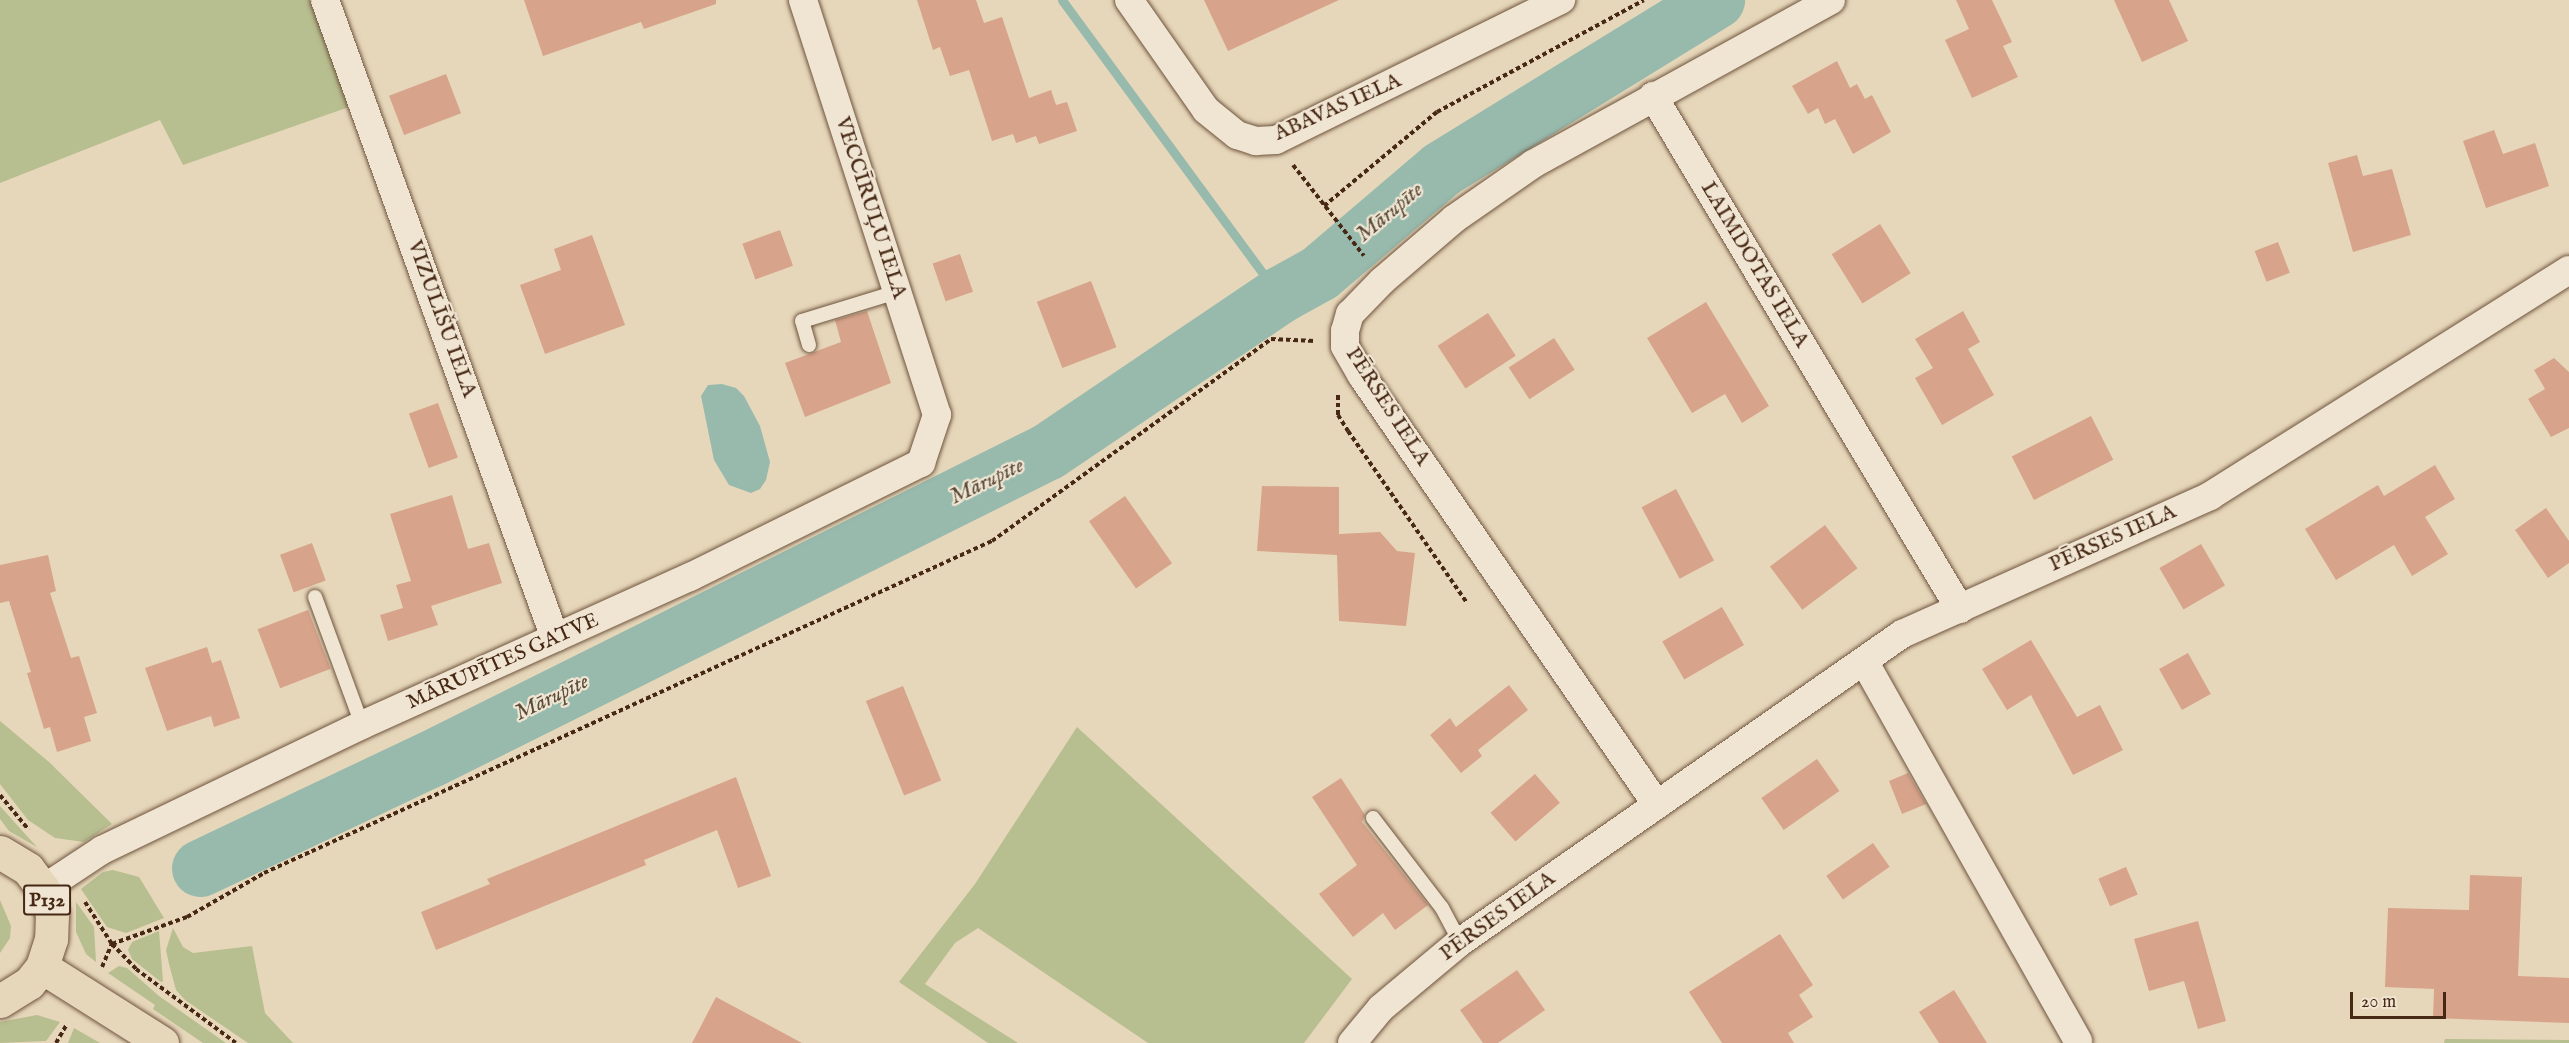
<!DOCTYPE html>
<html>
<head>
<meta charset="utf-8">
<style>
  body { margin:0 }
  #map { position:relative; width:2569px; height:1043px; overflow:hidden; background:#e7d7ba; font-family:"IM FELL English",serif }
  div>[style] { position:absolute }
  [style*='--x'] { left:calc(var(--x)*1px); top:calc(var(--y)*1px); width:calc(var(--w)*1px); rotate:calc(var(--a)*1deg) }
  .green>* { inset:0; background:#b7be8f }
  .water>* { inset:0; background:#97baad }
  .stream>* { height:9px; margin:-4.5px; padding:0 4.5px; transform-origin:4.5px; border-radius:4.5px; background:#97baad }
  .river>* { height:57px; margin:-28.5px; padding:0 28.5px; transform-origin:28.5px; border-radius:28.5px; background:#97baad }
  .building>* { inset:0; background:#d7a38b; transform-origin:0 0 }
  .path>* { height:4px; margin-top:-2px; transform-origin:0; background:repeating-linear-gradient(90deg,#472814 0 4.5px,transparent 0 7.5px) }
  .roads { filter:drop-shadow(0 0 2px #6f543e) drop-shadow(0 0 2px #6f543e) }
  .lane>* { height:14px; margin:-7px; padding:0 7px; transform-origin:7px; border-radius:7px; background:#efe5d2 }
  .street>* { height:28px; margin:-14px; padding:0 14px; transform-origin:14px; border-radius:14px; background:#efe5d2 }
  .primary>* { height:33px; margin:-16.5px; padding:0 16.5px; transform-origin:16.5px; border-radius:16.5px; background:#e7d7ba }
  span { translate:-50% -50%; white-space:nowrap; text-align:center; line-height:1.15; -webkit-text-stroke:4.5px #efe5d2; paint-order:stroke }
  .shield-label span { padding:2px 4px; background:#efe5d2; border:2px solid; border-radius:4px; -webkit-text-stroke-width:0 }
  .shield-label { font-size:20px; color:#472814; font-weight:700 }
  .street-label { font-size:21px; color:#472814 }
  .water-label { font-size:22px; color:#5b4c3a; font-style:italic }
  .scale { position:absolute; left:2350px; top:992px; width:96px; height:27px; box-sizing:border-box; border:3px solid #472814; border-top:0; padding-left:8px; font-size:18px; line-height:21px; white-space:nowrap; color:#472814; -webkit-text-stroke:4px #efe5d2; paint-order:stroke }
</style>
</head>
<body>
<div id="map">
  <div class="green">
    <div style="clip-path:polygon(0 0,310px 0,349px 107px,183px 165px,160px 120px,0 183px)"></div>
    <div style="clip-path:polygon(0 721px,49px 762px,112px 824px,84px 842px,55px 838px,28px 820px,0 784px)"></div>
    <div style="clip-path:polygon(1077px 727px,1352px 979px,1304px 1043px,1148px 1043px,978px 928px,955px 943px,925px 984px,1018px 1043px,988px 1043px,899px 982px,975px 884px)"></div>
    <div style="clip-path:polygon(0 806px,17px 825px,37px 847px,9px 831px,0 819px)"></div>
    <div style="clip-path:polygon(113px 870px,139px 877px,164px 918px,126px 933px,107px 927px,81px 889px,103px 872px)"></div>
    <div style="clip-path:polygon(0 900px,11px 926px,10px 938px,0 953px)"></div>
    <div style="clip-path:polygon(76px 902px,94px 927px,96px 962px,86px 954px,76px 932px)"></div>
    <div style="clip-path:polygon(173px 928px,183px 947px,193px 953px,252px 946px,265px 1013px,293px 1043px,248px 1043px,185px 1000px,176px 990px,169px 964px,166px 950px)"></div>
    <div style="clip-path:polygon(159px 931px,163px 981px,161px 982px,132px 959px,128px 950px,132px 942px)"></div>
    <div style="clip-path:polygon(119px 966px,127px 968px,159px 996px,226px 1043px,203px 1043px,153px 1009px,155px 1005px,108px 973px)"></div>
    <div style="clip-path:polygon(37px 1015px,60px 1022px,46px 1041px,0 1043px,0 1022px)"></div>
    <div style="clip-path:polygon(74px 1028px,100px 1043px,68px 1043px)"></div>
    <div style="clip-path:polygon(2445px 1039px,2569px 1040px,2569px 1043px,2444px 1043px)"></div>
  </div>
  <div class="water">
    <div style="clip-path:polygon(722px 384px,736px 388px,744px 396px,760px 426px,770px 462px,766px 480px,760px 489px,751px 493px,729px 485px,714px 460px,701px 396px,708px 385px)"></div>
  </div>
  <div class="stream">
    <div style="--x:1062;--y:0;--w:366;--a:53.7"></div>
  </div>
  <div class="river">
    <div style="--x:200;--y:868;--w:255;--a:-25.4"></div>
    <div style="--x:430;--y:759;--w:690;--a:-26.49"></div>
    <div style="--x:1048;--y:451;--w:279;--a:-34"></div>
    <div style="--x:1279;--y:295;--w:46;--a:-28.8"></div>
    <div style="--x:1319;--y:273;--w:160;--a:-40.4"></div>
    <div style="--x:1441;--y:169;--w:323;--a:-31.6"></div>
  </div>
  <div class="building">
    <div style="clip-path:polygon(524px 0,716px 0,716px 4px,644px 29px,641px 22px,543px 56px)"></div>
    <div style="clip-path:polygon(917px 0,976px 0,984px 23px,1002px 17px,1029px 98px,1051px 90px,1056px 105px,1067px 102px,1077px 131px,1039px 144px,1036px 136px,1016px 143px,1013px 134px,992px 141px,969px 70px,950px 76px,940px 47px,933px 50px)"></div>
    <div style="clip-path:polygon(1204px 0,1339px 0,1228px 51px)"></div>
    <div style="clip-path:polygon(1956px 0,1992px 0,2012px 42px,2003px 46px,2018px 77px,1972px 98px,1945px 40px,1969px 29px)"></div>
    <div style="clip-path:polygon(2114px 0,2169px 0,2188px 41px,2142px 62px)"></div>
    <div style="clip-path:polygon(1837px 61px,1850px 88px,1857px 84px,1865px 99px,1872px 95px,1891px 132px,1853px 154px,1835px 119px,1825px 124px,1818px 108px,1808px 114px,1792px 86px)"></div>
    <div style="left:446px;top:74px;width:42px;height:61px;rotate:69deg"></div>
    <div style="clip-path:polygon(2494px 130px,2503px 154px,2535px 143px,2549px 186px,2486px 208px,2463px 141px)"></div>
    <div style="clip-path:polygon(2357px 155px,2363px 176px,2392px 169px,2411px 235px,2353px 252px,2328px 163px)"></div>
    <div style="left:1880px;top:224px;width:58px;height:57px;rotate:58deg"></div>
    <div style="left:780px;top:230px;width:38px;height:40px;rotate:70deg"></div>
    <div style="clip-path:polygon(592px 235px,625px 325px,545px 354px,520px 285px,561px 270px,554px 249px)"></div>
    <div style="left:2278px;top:242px;width:33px;height:25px;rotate:69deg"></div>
    <div style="left:960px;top:254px;width:40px;height:29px;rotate:71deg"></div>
    <div style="left:1091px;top:281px;width:71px;height:58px;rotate:69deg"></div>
    <div style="clip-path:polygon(1706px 302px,1769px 406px,1742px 423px,1725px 394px,1692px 413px,1647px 338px)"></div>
    <div style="clip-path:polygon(867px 311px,891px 383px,805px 417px,785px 363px,841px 342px,835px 320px)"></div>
    <div style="clip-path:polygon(1963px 311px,1980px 342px,1968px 349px,1994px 395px,1942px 425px,1915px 378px,1933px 368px,1915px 339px)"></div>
    <div style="left:1488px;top:313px;width:51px;height:60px;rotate:57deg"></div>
    <div style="left:1554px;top:338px;width:38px;height:54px;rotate:57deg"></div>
    <div style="clip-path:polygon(2554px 358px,2569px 372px,2569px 428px,2551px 437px,2528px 399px,2545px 389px,2534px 370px)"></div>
    <div style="left:438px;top:403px;width:58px;height:31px;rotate:70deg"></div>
    <div style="left:2091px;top:416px;width:49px;height:89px;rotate:63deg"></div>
    <div style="clip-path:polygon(2435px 465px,2455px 499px,2425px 517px,2448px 554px,2412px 576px,2394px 545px,2336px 580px,2305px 529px,2378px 485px,2384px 496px)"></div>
    <div style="clip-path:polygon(1262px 486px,1339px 487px,1339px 534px,1380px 532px,1397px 551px,1415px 553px,1406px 626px,1339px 621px,1337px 555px,1257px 551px)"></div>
    <div style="left:1676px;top:489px;width:81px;height:39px;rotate:62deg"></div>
    <div style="clip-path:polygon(452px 495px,468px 549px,489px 543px,502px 583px,431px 606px,438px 625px,388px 641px,380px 615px,403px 608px,396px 585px,411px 581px,390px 514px)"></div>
    <div style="left:1125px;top:496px;width:82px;height:44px;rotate:55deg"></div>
    <div style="clip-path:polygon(2546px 508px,2569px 541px,2569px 563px,2548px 578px,2515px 530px)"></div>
    <div style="left:1825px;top:525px;width:54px;height:69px;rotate:53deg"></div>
    <div style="left:312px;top:543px;width:40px;height:34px;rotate:70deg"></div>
    <div style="left:2201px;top:544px;width:48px;height:48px;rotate:60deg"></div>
    <div style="clip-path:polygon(48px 555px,56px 591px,50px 593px,71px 658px,79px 656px,97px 713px,84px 717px,91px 741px,57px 752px,50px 727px,44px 729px,27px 673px,31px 672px,9px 601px,0 603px,0 565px)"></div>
    <div style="left:1722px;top:607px;width:44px;height:69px;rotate:60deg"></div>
    <div style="left:308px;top:610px;width:63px;height:54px;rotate:69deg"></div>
    <div style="clip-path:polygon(2031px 640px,2077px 717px,2100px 705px,2123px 750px,2073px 775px,2031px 695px,2007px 710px,1982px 669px)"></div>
    <div style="clip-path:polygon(207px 647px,212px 663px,221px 660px,240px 718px,214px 727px,211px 716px,167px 731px,145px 668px)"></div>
    <div style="left:2188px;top:653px;width:47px;height:33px;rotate:61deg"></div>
    <div style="clip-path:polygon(1509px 685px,1528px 710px,1478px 750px,1482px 756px,1461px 773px,1430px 735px,1450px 718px,1456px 727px)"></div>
    <div style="left:903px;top:686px;width:102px;height:40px;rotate:68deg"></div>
    <div style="left:1817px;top:759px;width:39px;height:68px;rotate:55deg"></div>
    <div style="clip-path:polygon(1908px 773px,1926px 804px,1902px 814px,1889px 781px)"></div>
    <div style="left:1535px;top:774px;width:38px;height:59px;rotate:49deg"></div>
    <div style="clip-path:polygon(736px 777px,771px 876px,738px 888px,717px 830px,644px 860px,646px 865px,436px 950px,421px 912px,490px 884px,487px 879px)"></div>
    <div style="clip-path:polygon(1341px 778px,1365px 815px,1362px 822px,1428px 905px,1395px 930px,1383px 913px,1353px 937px,1319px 894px,1357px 865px,1312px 797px)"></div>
    <div style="left:1873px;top:843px;width:29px;height:57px;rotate:55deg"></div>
    <div style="left:2126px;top:867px;width:30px;height:30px;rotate:67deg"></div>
    <div style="clip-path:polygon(2470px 875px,2522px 877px,2518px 976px,2569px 978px,2569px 1023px,2433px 1018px,2434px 989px,2385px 987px,2388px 908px,2469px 910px)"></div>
    <div style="clip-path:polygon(2198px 921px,2226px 1021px,2198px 1029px,2184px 981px,2149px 991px,2134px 939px)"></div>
    <div style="clip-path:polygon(1780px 934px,1813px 985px,1799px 995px,1813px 1017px,1788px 1033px,1794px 1043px,1722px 1043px,1689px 992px)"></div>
    <div style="clip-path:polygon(1517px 970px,1545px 1010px,1498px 1043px,1483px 1043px,1460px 1010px)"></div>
    <div style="clip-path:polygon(1954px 990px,1987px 1043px,1939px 1043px,1919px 1012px)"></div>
    <div style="clip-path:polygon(716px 997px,802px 1043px,692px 1043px)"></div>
  </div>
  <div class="path">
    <div style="--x:1293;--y:165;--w:115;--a:52"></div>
    <div style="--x:1324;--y:206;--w:147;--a:-39.8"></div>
    <div style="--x:1437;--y:112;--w:235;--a:-28.4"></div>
    <div style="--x:1338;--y:395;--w:20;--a:90"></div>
    <div style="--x:1338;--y:415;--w:19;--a:58"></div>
    <div style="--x:1348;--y:431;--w:209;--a:55.3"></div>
    <div style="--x:0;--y:795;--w:45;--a:50.4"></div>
    <div style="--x:85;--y:902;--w:50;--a:57.3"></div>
    <div style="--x:112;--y:944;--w:35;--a:46"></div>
    <div style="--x:136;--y:969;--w:124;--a:36.5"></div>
    <div style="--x:102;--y:967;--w:25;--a:-67"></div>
    <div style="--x:112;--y:944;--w:80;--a:-19.8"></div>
    <div style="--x:187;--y:917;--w:89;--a:-29.7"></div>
    <div style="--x:264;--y:873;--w:800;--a:-24.52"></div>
    <div style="--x:992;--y:541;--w:344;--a:-35.9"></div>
    <div style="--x:1271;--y:339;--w:44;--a:2.6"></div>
    <div style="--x:56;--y:1043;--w:22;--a:-60"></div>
  </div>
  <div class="roads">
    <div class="lane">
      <div style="--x:809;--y:345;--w:25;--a:-106"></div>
      <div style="--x:802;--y:321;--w:99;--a:-17"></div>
      <div style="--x:315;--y:597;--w:136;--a:69.8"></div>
      <div style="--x:1373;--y:818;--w:113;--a:52.5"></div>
      <div style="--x:1442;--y:908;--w:38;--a:62"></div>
    </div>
    <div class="street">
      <div style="--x:325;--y:0;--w:678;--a:70.18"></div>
      <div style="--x:1129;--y:0;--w:134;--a:55"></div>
      <div style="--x:1206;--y:110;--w:40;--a:39"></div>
      <div style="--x:1237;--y:135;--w:20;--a:18"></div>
      <div style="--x:1256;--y:141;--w:20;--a:-3"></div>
      <div style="--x:1276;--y:140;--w:318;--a:-26.2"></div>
      <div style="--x:1653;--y:96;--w:598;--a:59.1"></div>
      <div style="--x:1864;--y:661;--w:436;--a:60.6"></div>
      <div style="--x:1657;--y:805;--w:521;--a:-124.51"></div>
      <div style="--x:1362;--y:376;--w:34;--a:-120"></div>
      <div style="--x:1345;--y:346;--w:15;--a:-90"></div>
      <div style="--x:1345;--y:331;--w:18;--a:-74"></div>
      <div style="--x:1350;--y:314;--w:46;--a:-45.9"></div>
      <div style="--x:1382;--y:281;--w:95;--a:-40.7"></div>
      <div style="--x:1454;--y:219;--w:96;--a:-34.8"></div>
      <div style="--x:1533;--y:164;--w:340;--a:-28.8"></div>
      <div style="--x:43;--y:889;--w:71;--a:-33.5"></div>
      <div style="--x:102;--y:850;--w:288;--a:-25.7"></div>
      <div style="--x:362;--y:725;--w:360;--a:-24.3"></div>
      <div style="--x:690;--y:577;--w:258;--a:-26.3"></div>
      <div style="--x:921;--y:463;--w:51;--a:-71.6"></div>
      <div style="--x:937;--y:415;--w:436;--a:-107.9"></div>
      <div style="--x:1352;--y:1043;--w:45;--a:-50.4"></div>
      <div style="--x:1381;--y:1008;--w:103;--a:-39.9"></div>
      <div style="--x:1460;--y:942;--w:539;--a:-34.87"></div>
      <div style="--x:1902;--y:634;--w:338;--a:-24.1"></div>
      <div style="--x:2210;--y:496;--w:424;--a:-32.2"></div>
    </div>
    <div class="primary">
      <div style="--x:0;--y:852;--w:33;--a:31"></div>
      <div style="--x:28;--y:869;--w:25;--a:53"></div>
      <div style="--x:43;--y:889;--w:27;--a:70"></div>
      <div style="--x:52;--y:914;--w:25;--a:92"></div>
      <div style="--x:51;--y:939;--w:29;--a:108"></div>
      <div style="--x:42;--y:967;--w:21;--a:129"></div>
      <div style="--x:29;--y:983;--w:34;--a:148"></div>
      <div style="--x:42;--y:967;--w:142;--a:32.3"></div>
    </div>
  </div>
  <div class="shield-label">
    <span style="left:47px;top:900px">P132</span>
  </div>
  <div class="street-label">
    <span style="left:1338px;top:108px;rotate:-24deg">ABAVAS IELA</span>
    <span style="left:870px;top:208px;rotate:72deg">VECCĪRUĻU IELA</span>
    <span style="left:1754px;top:265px;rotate:59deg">LAIMDOTAS IELA</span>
    <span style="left:441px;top:319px;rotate:70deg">VIZULĪŠU IELA</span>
    <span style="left:1387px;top:407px;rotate:57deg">PĒRSES IELA</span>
    <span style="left:2113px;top:539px;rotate:-24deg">PĒRSES IELA</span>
    <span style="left:503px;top:662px;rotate:-24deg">MĀRUPĪTES GATVE</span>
    <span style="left:1498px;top:917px;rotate:-36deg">PĒRSES IELA</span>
  </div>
  <div class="water-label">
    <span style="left:1390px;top:213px;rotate:-40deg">Mārupīte</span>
    <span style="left:987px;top:482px;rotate:-26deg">Mārupīte</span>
    <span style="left:552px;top:698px;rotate:-26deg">Mārupīte</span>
  </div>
  <div class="scale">20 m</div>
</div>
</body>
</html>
